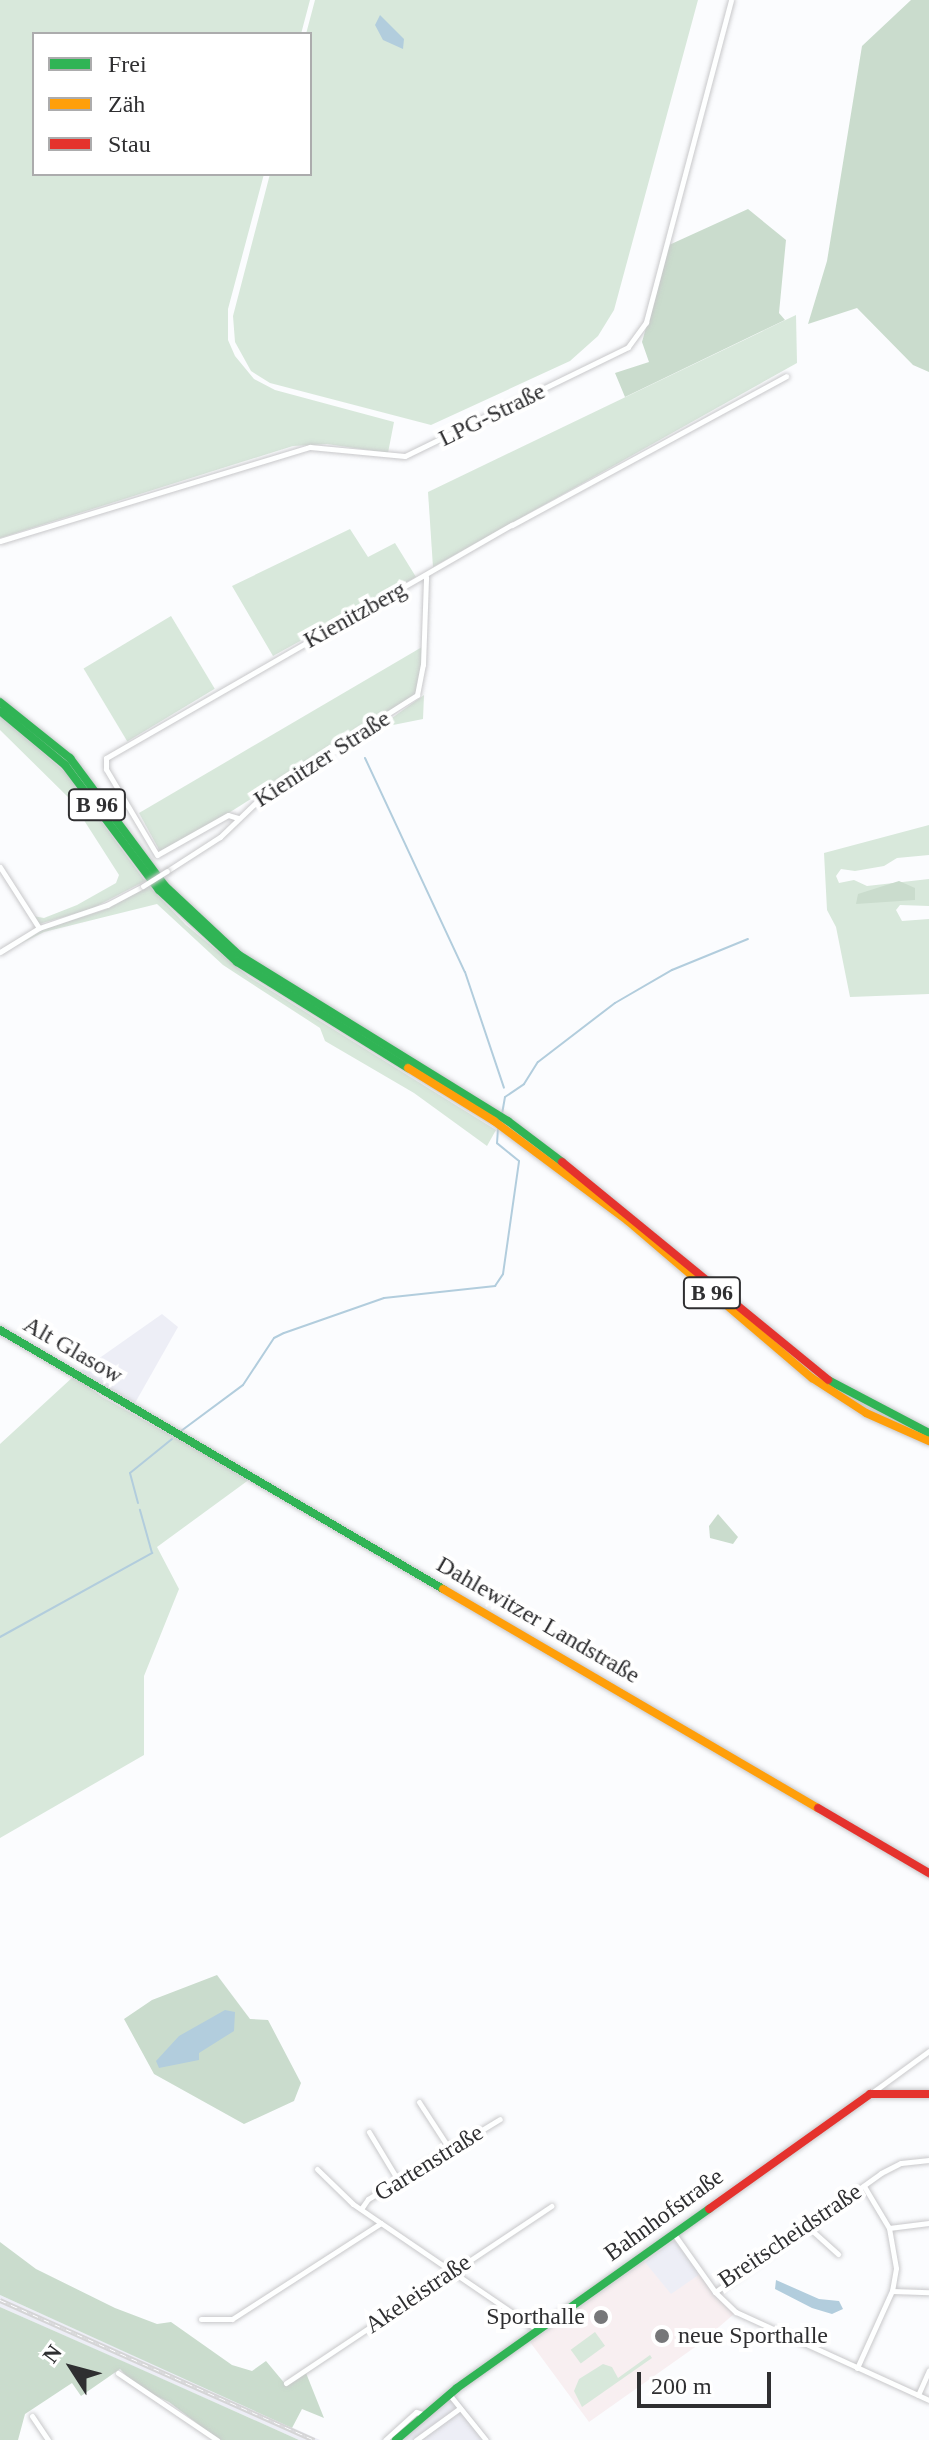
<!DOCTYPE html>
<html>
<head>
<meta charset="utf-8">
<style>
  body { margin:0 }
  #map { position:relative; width:929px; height:2440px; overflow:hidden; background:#fbfcfe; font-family:"Times New Roman",serif }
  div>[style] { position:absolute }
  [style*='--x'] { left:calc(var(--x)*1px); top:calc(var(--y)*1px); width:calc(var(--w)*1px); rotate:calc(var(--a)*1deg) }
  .built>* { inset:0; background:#edeef6; transform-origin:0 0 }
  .education>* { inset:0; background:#f8eff1 }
  .green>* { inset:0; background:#d8e8db; transform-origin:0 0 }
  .forest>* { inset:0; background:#cadccd }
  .water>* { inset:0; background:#b2cddd }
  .stream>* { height:2px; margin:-1px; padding:0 1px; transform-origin:1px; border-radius:1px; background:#b2cddd }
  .roads { filter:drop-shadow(0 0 2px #c8c8ca) drop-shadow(0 0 2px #c8c8ca) }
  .street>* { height:5px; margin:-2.5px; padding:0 2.5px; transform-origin:2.5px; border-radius:2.5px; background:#feffff }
  .fast>* { height:8px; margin:-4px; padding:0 4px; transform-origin:4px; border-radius:4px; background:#30b455 }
  .slow>* { height:8px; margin:-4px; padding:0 4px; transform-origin:4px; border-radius:4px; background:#ff9f0a }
  .jam>* { height:8px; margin:-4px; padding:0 4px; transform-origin:4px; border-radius:4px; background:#e5322d }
  .rail>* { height:5px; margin-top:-2.5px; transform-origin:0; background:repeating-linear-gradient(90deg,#fff 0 6px,#d5d5d6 0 12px); box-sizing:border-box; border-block:2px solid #d5d5d6 }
  .bridges { filter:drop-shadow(0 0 2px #c8c8ca) drop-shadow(0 0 2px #c8c8ca) }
  .street-bridge>* { height:5px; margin:-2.5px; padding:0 2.5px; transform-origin:2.5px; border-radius:2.5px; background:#feffff }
  .dots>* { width:22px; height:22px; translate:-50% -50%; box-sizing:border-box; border:4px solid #fff; border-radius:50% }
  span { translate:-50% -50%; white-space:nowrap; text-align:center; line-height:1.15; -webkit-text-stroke:8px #fff; paint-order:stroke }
  .shield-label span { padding:2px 6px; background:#fff; border:2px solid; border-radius:6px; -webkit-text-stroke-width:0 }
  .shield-label { font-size:22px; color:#2f2f31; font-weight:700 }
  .street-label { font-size:24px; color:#2f2f31 }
  .poi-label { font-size:24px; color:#2f2f31 }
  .right { translate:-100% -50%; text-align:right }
  .left { translate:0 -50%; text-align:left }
  .legend { position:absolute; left:32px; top:32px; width:280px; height:144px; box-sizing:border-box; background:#fff; border:2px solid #acacad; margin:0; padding:10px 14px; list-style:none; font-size:24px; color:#2f2f31 }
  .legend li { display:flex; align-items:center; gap:16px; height:40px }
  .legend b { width:40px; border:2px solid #acacad }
  .north { position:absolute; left:32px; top:2328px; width:80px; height:80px; -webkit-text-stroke:6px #fff; paint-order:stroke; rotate:306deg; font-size:22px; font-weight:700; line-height:32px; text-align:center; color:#2f2f31 }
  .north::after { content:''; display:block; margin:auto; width:28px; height:36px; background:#2f2f31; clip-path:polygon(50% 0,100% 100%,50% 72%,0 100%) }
  .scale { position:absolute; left:637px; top:2372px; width:134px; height:36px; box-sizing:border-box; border:4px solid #2f2f31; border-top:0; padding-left:10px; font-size:24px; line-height:28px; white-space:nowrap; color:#2f2f31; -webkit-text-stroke:6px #fff; paint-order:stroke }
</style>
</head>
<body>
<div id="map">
  <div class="built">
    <div style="clip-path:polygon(162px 1314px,178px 1327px,135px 1403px,81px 1371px)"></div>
    <div style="left:674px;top:2240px;width:43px;height:37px;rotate:53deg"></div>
    <div style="clip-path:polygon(0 2295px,206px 2388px,320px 2440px,299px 2440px,0 2307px)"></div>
    <div style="clip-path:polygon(455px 2396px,490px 2440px,400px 2440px,444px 2402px)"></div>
  </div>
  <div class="education">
    <div style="clip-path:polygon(644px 2261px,671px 2294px,700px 2274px,734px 2314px,698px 2345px,589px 2422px,530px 2342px)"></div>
  </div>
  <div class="green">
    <div style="clip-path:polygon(0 0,310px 0,301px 34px,34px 34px,34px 174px,264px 174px,228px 309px,228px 340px,235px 356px,254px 379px,275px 390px,394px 422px,388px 453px,327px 444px,293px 446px,0 538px)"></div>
    <div style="clip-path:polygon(315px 0,698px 0,614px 310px,598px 336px,570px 361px,431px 425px,270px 383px,251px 371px,235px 342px,233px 316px,270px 174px,310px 174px,306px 34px)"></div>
    <div style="clip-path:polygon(796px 315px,797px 363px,433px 567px,428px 492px)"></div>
    <div style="clip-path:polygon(350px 529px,368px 557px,395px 543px,416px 577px,273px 656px,232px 586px)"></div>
    <div style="left:171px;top:616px;width:85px;height:102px;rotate:59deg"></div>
    <div style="clip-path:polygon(422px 647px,420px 686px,414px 696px,162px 855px,139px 813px)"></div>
    <div style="clip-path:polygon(424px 695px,423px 719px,378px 728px)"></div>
    <div style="clip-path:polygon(0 716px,65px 772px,145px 881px,91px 909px,39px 924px,33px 916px,44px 918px,77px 905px,116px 883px,119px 875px,71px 800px,0 730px)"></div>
    <div style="clip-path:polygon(929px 825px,929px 855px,897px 858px,884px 866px,855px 871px,841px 869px,836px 876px,839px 883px,854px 880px,867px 886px,929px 879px,929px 906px,900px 905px,896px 910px,902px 921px,929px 919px,929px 994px,850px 997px,836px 927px,827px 910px,824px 853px)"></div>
    <div style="clip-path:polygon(149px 886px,186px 925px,249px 977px,496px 1130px,487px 1146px,414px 1093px,325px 1041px,320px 1028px,223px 965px,157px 904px,44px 932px,20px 944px,44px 929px,107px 909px)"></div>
    <div style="clip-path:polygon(74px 1376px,102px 1397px,250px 1479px,157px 1547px,179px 1589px,144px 1676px,144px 1755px,0 1838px,0 1444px)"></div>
    <div style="left:595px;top:2332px;width:17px;height:30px;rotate:54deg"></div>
    <div style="clip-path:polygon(650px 2355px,652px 2358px,582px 2407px,574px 2391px,579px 2379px,603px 2364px,612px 2367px,618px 2378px)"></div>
  </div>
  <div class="forest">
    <div style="clip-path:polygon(911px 0,929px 0,929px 372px,913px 365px,857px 308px,808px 324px,827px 261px,862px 46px)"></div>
    <div style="clip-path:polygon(748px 209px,786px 240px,779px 313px,785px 320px,625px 397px,615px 373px,649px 362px,642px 342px,669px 245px)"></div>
    <div style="clip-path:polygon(899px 881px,915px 888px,915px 900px,856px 904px,858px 894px)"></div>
    <div style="clip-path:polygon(718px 1514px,738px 1537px,733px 1544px,710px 1538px,709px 1526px)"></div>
    <div style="clip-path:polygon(217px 1975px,250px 2019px,268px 2020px,301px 2083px,294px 2101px,244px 2124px,154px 2074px,124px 2019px,152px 2000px)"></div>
    <div style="clip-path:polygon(0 2242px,36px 2269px,115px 2308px,157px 2324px,171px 2322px,232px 2365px,252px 2371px,266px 2361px,286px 2385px,306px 2373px,324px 2418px,302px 2409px,292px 2428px,0 2295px)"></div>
    <div style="clip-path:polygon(0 2307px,127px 2363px,299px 2440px,219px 2440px,169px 2402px,137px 2387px,120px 2369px,81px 2396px,72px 2383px,25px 2414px,18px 2440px,0 2440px)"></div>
  </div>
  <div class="water">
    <div style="clip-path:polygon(380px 15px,404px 39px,403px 49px,383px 40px,375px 25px)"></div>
    <div style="clip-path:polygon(225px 2010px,235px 2012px,234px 2031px,199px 2053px,199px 2060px,159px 2068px,156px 2061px,179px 2036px)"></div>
    <div style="clip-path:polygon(776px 2280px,819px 2299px,839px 2301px,843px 2309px,832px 2314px,812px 2308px,775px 2289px)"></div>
  </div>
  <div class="stream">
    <div style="--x:365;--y:758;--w:236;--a:65"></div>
    <div style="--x:465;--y:972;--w:122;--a:71.4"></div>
    <div style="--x:502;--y:1114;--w:17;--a:-80"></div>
    <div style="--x:505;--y:1097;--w:23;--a:-34"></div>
    <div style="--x:524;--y:1084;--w:26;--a:-58"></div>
    <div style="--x:538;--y:1062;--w:97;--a:-37.5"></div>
    <div style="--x:615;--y:1003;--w:66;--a:-30.1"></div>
    <div style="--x:672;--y:970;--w:82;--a:-22.2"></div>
    <div style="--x:181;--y:1431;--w:77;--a:-36.6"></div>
    <div style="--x:243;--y:1385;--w:56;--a:-56.6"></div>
    <div style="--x:274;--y:1338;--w:11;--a:-27"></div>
    <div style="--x:284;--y:1333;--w:106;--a:-19.3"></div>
    <div style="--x:384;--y:1298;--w:112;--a:-6.2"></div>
    <div style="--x:495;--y:1286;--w:14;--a:-56"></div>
    <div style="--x:503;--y:1274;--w:114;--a:-81.9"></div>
    <div style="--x:519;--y:1161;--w:28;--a:-141"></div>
    <div style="--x:497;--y:1143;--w:15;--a:-86"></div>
    <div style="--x:138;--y:1503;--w:31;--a:-105"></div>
    <div style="--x:130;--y:1473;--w:54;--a:-39"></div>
    <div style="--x:0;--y:1637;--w:174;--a:-28.9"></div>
    <div style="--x:152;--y:1553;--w:45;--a:-105.6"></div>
  </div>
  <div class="roads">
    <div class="street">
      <div style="--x:0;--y:541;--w:324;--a:-16.9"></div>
      <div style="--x:310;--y:447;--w:95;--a:5.4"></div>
      <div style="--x:405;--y:456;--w:248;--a:-26"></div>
      <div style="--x:628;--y:347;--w:31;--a:-54"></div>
      <div style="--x:646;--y:322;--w:333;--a:-75.2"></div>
      <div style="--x:238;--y:818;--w:10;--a:-163"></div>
      <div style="--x:228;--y:815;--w:81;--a:150.6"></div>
      <div style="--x:157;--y:855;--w:100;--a:-120.7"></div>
      <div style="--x:106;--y:769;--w:11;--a:-90"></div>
      <div style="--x:106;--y:758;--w:468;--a:-29.9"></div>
      <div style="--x:512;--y:525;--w:312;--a:-28.5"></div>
      <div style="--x:0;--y:867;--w:72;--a:57.4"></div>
      <div style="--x:167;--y:871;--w:63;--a:-32.7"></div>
      <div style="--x:220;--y:837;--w:72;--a:-43.9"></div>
      <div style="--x:272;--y:787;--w:172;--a:-32.4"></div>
      <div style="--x:417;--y:695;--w:31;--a:-79"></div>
      <div style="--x:423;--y:665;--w:88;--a:-88"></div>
      <div style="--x:0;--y:952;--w:46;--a:-31.6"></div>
      <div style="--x:39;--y:928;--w:72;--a:-18.7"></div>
      <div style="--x:107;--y:905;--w:41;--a:-27.8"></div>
      <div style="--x:870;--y:2094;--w:73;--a:-36.1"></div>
      <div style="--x:419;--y:2102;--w:55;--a:56.9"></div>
      <div style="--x:369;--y:2132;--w:56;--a:58.9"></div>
      <div style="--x:317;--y:2169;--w:50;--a:44.2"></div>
      <div style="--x:353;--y:2204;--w:224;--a:34.3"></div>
      <div style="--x:361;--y:2209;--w:12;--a:-55"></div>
      <div style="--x:368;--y:2199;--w:154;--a:-31.2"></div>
      <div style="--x:807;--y:2226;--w:42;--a:42.1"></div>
      <div style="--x:889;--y:2228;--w:40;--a:-7.1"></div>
      <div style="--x:674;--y:2234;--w:71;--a:54.7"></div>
      <div style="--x:715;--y:2292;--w:204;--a:-35.6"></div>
      <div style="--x:881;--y:2173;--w:22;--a:-27"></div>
      <div style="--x:901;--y:2163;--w:28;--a:-6"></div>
      <div style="--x:892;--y:2291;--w:37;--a:2"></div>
      <div style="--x:715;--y:2292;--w:29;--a:44"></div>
      <div style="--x:736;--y:2312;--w:212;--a:24.5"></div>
      <div style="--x:201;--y:2319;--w:31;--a:0"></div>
      <div style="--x:232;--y:2319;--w:177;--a:-32.8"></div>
      <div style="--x:857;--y:2368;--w:85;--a:-65.6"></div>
      <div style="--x:892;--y:2291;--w:23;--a:-80"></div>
      <div style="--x:896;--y:2268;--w:41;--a:-99.9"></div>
      <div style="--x:889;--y:2228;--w:49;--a:-120.8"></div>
      <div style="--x:118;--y:2373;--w:120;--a:34.1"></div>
      <div style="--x:286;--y:2383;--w:319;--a:-33.7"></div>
      <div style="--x:449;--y:2394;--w:59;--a:51.2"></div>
      <div style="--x:918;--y:2395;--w:27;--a:-66"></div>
      <div style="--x:32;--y:2416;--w:29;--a:56"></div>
      <div style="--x:385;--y:2440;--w:42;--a:-42.1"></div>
      <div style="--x:416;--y:2412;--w:10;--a:17"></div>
      <div style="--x:416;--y:2440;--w:54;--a:-36"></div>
    </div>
    <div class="fast">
      <div style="--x:0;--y:702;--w:90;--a:38.7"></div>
      <div style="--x:70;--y:758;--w:159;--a:53.4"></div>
      <div style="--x:165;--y:886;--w:101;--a:43"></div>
      <div style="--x:239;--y:955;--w:316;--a:31.7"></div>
      <div style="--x:508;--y:1121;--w:68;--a:37.2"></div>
      <div style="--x:0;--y:711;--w:85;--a:39.7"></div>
      <div style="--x:65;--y:765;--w:156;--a:53.1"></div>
      <div style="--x:159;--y:890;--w:106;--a:42.7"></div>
      <div style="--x:237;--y:962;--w:201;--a:31.8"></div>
      <div style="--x:0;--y:1330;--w:513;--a:30.31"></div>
      <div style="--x:828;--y:1380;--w:114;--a:27.7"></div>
      <div style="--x:396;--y:2440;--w:80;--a:-40.4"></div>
      <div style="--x:457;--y:2388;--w:309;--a:-35.4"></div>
    </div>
    <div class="slow">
      <div style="--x:408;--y:1068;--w:101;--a:31.6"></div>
      <div style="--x:494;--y:1121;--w:167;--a:36.7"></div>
      <div style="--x:628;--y:1221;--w:242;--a:40.5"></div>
      <div style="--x:812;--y:1378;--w:64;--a:32.9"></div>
      <div style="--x:866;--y:1413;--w:69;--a:24"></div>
      <div style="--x:443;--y:1589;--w:434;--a:30.3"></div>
    </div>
    <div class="jam">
      <div style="--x:562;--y:1162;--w:344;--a:39.3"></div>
      <div style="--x:818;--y:1808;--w:129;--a:30.4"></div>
      <div style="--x:709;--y:2209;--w:198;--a:-35.5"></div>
      <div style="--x:870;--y:2094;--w:59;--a:0"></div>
    </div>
  </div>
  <div class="rail">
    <div style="--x:0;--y:2300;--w:344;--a:24"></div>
  </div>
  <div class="bridges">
    <div class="street-bridge">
      <div style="--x:143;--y:886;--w:28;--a:-32"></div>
    </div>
  </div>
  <div class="dots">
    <div style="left:601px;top:2317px;background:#767779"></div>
    <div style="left:662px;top:2336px;background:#767779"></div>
  </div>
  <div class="shield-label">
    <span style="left:97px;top:805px">B 96</span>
    <span style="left:712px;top:1293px">B 96</span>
  </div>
  <div class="street-label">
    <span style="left:492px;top:415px;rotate:-26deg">LPG-Straße</span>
    <span style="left:355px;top:615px;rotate:-29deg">Kienitzberg</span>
    <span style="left:322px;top:759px;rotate:-33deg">Kienitzer Straße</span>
    <span style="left:73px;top:1350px;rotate:30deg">Alt Glasow</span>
    <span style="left:538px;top:1620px;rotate:30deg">Dahlewitzer Landstraße</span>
    <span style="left:429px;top:2163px;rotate:-32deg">Gartenstraße</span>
    <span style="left:664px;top:2215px;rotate:-36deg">Bahnhofstraße</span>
    <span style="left:790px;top:2236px;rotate:-34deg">Breitscheidstraße</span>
    <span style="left:418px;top:2294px;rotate:-34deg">Akeleistraße</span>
  </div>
  <div class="poi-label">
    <span class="right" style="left:585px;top:2317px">Sporthalle</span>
    <span class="left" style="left:678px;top:2336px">neue Sporthalle</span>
  </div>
  <ul class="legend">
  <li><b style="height:10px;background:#30b455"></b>Frei</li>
  <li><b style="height:10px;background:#ff9f0a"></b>Zäh</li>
  <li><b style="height:10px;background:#e5322d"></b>Stau</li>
  </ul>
  <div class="north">N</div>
  <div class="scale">200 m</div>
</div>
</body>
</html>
